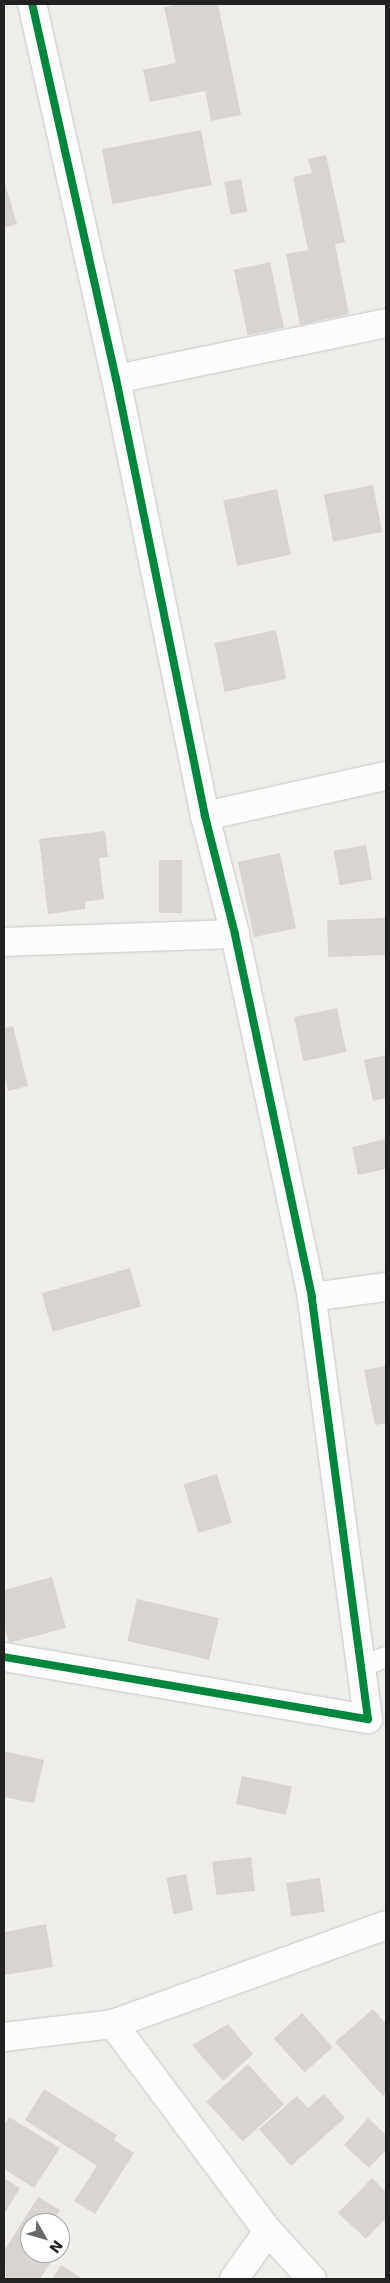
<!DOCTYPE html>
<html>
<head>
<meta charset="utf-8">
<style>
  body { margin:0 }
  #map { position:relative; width:390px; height:2283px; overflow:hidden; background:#f0eeeb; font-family:"DejaVu Sans",sans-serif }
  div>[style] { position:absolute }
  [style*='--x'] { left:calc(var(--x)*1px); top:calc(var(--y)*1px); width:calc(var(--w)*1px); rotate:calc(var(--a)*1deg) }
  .building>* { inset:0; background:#d7d4d2; transform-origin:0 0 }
  .roads { filter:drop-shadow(0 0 1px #c9c8c7) drop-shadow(0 0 1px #c9c8c7) }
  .lane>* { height:20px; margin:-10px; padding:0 10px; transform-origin:10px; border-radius:10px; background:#fdfcfc }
  .street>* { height:28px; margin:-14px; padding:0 14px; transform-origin:14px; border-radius:14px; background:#fdfcfc }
  .cycleway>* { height:8px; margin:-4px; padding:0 4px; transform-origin:4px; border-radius:4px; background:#00873e }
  span { translate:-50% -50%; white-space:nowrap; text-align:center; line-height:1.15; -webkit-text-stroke:4.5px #fff; paint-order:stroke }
  .frame { position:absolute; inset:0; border:5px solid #222; pointer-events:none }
  .north { position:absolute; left:20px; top:2213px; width:50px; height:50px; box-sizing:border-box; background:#fff; border:1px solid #a7a7a7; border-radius:50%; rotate:128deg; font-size:14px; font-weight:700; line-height:20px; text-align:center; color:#222 }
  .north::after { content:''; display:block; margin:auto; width:18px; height:22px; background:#6a6968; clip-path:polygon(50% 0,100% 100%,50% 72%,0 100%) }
</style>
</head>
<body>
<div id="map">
  <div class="building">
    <div style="clip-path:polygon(182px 4px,218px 4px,241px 115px,211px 121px,205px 91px,150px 102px,143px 70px,176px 63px,164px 7px)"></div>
    <div style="left:201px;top:130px;width:56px;height:101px;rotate:79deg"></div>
    <div style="clip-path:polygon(326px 155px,345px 242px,335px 244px,349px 314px,300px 325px,286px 254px,308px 250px,293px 177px,312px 173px,308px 159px)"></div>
    <div style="left:241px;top:179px;width:33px;height:17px;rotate:79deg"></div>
    <div style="clip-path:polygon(4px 180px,17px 224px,4px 228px)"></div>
    <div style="left:270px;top:262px;width:67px;height:37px;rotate:78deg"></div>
    <div style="left:373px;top:485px;width:48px;height:50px;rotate:79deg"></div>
    <div style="left:277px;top:489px;width:67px;height:55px;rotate:78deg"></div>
    <div style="left:276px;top:630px;width:50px;height:63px;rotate:78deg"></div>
    <div style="clip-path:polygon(105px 831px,108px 857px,99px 858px,104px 899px,85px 902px,85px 909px,48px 914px,39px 839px)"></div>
    <div style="left:366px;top:845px;width:35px;height:33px;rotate:80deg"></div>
    <div style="left:280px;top:853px;width:77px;height:43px;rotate:78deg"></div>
    <div style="left:159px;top:860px;width:23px;height:53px"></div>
    <div style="left:385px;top:918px;width:37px;height:58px;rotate:88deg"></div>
    <div style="left:337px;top:1008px;width:45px;height:44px;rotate:78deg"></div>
    <div style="clip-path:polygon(13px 1026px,28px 1086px,8px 1091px,4px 1074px,4px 1028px)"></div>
    <div style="clip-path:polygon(386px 1055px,386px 1098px,373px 1101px,364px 1060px)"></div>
    <div style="clip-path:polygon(386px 1139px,386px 1169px,358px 1175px,352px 1147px)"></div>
    <div style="left:130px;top:1268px;width:40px;height:92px;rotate:74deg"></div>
    <div style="clip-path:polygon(386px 1366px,386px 1423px,375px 1425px,364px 1370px)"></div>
    <div style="left:217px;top:1474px;width:51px;height:35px;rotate:73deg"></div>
    <div style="clip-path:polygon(52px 1577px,66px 1628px,9px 1643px,4px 1625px,4px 1590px)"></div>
    <div style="left:137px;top:1599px;width:84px;height:43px;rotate:13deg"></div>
    <div style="clip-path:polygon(4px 1751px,44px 1760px,34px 1803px,4px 1797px)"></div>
    <div style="left:242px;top:1776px;width:51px;height:29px;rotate:12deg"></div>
    <div style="left:251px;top:1857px;width:34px;height:39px;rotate:83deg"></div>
    <div style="left:186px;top:1874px;width:37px;height:20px;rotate:79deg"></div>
    <div style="left:320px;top:1878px;width:34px;height:34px;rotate:82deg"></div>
    <div style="clip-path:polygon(46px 1924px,53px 1967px,4px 1975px,4px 1932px)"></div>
    <div style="clip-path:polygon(373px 2009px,386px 2024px,386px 2093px,383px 2096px,335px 2042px)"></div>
    <div style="left:302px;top:2013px;width:46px;height:38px;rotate:48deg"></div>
    <div style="clip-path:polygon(228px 2024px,253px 2054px,223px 2081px,192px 2045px)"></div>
    <div style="left:248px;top:2064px;width:54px;height:56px;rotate:48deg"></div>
    <div style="clip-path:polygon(44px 2089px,117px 2135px,114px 2140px,134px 2153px,95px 2214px,74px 2201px,97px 2166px,25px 2120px)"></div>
    <div style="clip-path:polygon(324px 2094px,345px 2118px,291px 2166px,259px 2129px,297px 2096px,308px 2108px)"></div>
    <div style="clip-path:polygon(9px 2117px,60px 2148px,34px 2188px,4px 2169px,4px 2125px)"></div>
    <div style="clip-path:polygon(368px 2118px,386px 2135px,386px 2150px,369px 2168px,344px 2145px)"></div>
    <div style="clip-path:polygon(4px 2178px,20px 2188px,4px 2214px)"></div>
    <div style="clip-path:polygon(372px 2178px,386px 2192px,386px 2218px,366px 2239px,338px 2213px)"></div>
    <div style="clip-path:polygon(38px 2197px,60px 2210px,52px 2223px,30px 2223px,30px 2253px,57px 2253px,40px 2279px,6px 2279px,4px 2251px)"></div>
    <div style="clip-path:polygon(61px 2265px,83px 2279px,52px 2279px)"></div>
  </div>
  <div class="roads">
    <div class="lane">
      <div style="--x:361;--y:1667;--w:27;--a:-22"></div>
    </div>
    <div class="street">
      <div style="--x:116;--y:379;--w:276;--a:-11.7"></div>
      <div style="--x:205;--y:816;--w:185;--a:-12.5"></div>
      <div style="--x:4;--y:942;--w:231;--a:-2"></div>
      <div style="--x:312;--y:1297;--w:75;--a:-7.7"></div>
      <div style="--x:4;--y:1657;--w:369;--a:9.7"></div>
      <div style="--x:368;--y:1719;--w:426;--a:-97.6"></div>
      <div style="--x:312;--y:1297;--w:371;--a:-102"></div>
      <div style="--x:235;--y:934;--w:122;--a:-104.3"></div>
      <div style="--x:205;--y:816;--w:446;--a:-101.5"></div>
      <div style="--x:116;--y:379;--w:384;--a:-102.6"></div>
      <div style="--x:113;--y:2024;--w:259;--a:53.2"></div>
      <div style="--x:268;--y:2231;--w:65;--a:47.5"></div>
      <div style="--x:4;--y:2037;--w:110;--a:-6.8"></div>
      <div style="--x:113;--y:2024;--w:290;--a:-19.9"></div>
      <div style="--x:234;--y:2279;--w:59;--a:-54.7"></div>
    </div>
  </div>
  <div class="cycleway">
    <div style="--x:4;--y:1657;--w:369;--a:9.7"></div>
    <div style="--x:368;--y:1719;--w:426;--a:-97.6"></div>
    <div style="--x:312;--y:1297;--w:371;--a:-102"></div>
    <div style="--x:235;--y:934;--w:122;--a:-104.3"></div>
    <div style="--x:205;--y:816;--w:446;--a:-101.5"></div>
    <div style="--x:116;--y:379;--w:384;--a:-102.6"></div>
  </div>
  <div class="frame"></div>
  <div class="north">N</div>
</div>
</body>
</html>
